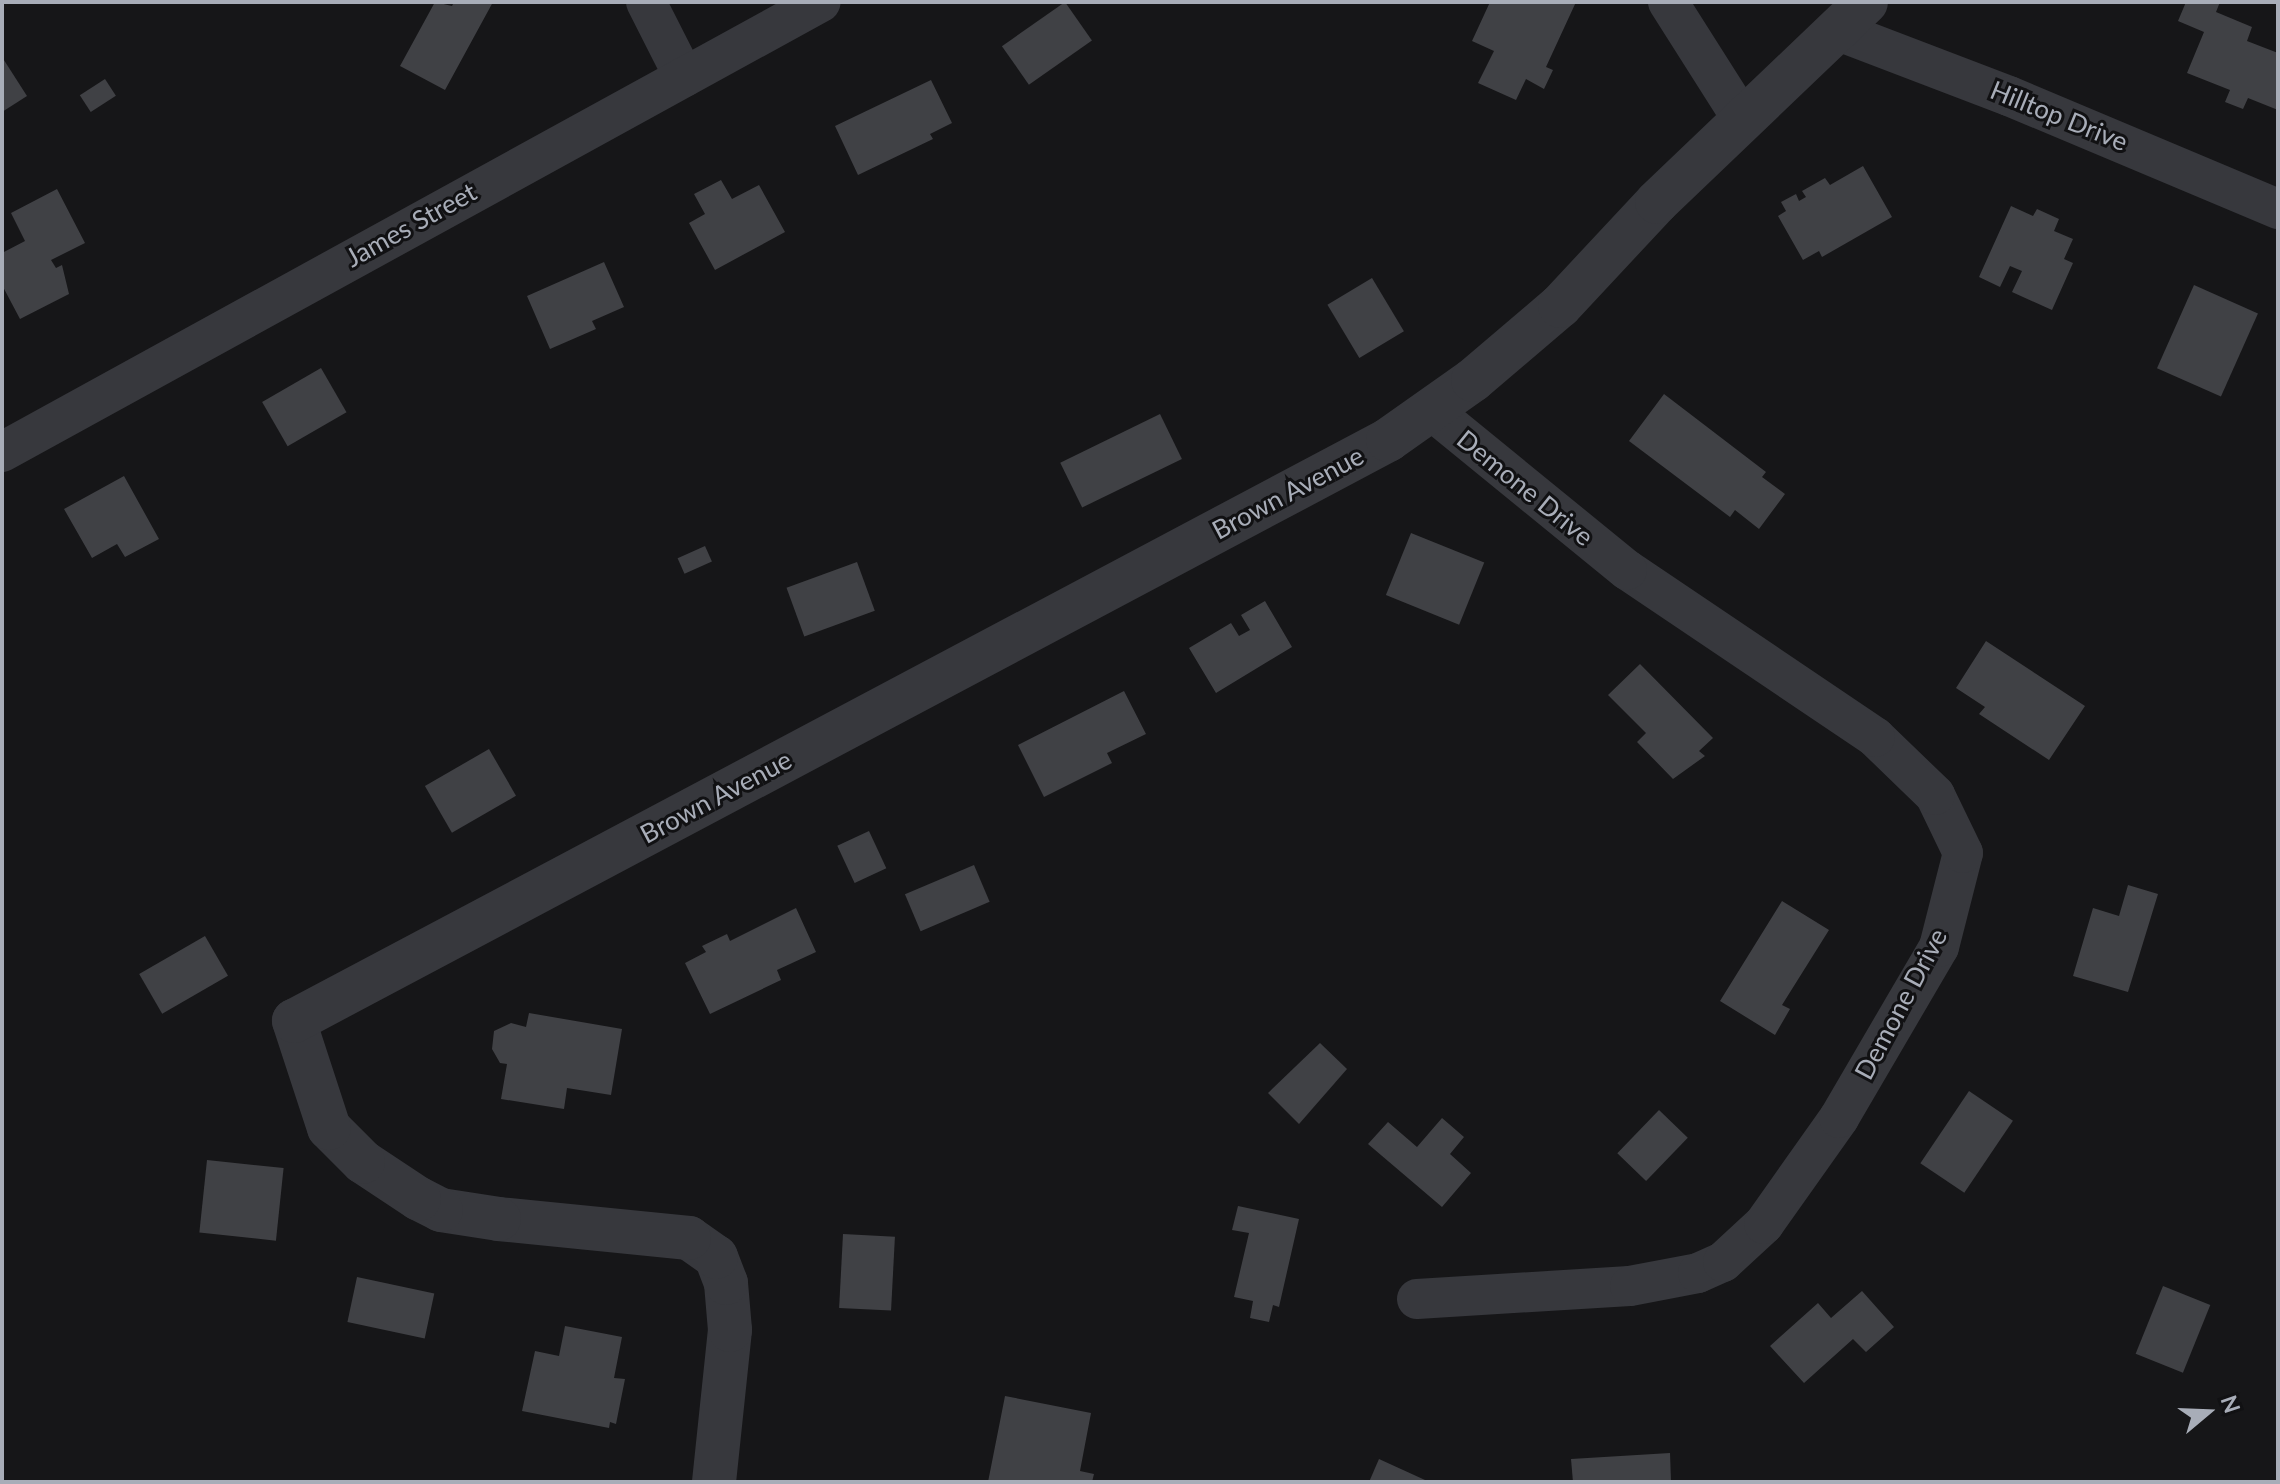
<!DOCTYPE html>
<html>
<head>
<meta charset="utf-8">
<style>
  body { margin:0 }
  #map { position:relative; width:2280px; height:1484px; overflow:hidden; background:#161618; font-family:Lato,sans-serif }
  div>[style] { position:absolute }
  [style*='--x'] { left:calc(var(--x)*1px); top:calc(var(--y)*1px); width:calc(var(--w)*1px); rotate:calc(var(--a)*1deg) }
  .building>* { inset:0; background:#404145; transform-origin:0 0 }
  .minor>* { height:40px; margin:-20px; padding:0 20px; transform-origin:20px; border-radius:20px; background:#37383d }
  .tertiary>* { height:44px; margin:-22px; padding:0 22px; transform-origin:22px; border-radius:22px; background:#37383d }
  span { translate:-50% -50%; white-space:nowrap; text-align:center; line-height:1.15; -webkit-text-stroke:6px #111113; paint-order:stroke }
  .street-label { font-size:26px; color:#a8adb8 }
  .frame { position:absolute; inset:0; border:4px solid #a8adb8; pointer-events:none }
  .north { position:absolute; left:2168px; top:1372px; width:80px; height:80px; -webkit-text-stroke:6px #111113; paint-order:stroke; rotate:71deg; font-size:22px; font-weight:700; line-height:32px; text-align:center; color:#a8adb8 }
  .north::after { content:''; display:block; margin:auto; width:28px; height:36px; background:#a8adb8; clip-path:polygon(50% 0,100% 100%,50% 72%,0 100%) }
</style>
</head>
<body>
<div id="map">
  <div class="building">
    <div style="clip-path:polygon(435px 2px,452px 6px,454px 2px,493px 2px,445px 90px,400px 66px)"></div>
    <div style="left:1065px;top:2px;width:47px;height:77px;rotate:55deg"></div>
    <div style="clip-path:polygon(1490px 2px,1576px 2px,1546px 67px,1553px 70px,1544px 89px,1526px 79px,1516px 100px,1478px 83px,1494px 51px,1472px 41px)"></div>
    <div style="clip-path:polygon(2186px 2px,2220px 2px,2216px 12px,2252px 27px,2247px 41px,2278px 53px,2278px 110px,2248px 98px,2243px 109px,2225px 102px,2230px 90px,2187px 73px,2204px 32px,2178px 21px)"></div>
    <div style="clip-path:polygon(2px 57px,27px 96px,2px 112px)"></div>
    <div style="left:105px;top:79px;width:20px;height:30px;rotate:57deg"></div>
    <div style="clip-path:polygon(931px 80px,952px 123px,930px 134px,933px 139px,858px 175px,835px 126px)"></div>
    <div style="clip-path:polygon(1863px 166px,1892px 217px,1822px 257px,1819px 251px,1803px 260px,1778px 216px,1786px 211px,1781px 202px,1796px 194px,1799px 201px,1806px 197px,1802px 191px,1825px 178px,1830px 185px)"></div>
    <div style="clip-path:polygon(721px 180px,732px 199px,759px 185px,785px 232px,715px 270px,689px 223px,705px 214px,694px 194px)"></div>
    <div style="clip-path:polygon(57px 189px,85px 243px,51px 260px,56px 268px,62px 265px,69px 294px,20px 319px,2px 285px,2px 253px,25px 241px,11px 213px)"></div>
    <div style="clip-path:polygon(2011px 206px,2033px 216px,2037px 209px,2059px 219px,2054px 231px,2073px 239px,2064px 259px,2073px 263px,2052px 310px,2012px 292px,2022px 271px,2010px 266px,2000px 287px,1979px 277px)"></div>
    <div style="clip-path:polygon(604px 262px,624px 307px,592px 321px,596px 329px,550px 349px,527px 296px)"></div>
    <div style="left:1372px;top:278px;width:62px;height:52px;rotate:59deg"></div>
    <div style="left:2194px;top:285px;width:70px;height:91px;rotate:24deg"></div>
    <div style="left:321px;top:368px;width:51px;height:68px;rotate:60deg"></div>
    <div style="clip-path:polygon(1664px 394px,1766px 472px,1762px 477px,1785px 494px,1759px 529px,1735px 510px,1730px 517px,1629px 441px)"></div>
    <div style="left:1160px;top:414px;width:50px;height:111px;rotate:64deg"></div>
    <div style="clip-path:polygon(124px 476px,159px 539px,125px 557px,117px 544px,92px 558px,64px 509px)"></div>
    <div style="left:1411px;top:533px;width:79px;height:67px;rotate:22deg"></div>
    <div style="left:705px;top:546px;width:17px;height:30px;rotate:66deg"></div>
    <div style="left:857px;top:562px;width:52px;height:75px;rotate:70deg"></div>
    <div style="clip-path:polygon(1265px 601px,1292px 647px,1216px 693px,1189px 648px,1231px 623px,1239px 636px,1250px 630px,1241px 615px)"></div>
    <div style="clip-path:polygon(1986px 641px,2085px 706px,2049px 760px,1979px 714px,1985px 707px,1956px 688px)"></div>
    <div style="clip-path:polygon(1640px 664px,1713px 738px,1699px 751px,1705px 756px,1673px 779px,1637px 742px,1646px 733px,1608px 695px)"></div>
    <div style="clip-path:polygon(1124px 691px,1146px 734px,1107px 753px,1112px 763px,1044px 797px,1018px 745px)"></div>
    <div style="left:489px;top:749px;width:54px;height:74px;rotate:60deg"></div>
    <div style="left:869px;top:831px;width:41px;height:35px;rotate:65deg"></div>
    <div style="left:974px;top:865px;width:40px;height:75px;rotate:67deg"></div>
    <div style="clip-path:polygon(2128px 885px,2158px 894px,2128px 992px,2073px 976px,2093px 908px,2119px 916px)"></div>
    <div style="clip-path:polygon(1782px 901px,1829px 930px,1782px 1005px,1790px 1009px,1775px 1035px,1720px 1001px)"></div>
    <div style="clip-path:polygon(796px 908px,816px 952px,777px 970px,781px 980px,710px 1014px,685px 963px,706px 952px,702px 946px,727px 934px,730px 941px)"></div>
    <div style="left:205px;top:936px;width:46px;height:76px;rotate:60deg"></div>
    <div style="clip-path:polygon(529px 1013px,622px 1029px,611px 1095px,567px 1088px,564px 1109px,501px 1099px,507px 1064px,500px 1063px,492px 1049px,494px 1031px,511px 1023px,526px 1027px)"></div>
    <div style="clip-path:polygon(1320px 1043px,1347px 1069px,1299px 1124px,1268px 1093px)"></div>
    <div style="left:1969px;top:1091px;width:53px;height:87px;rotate:34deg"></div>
    <div style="left:1659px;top:1110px;width:40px;height:60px;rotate:44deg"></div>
    <div style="clip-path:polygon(1442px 1118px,1464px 1137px,1450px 1154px,1471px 1173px,1442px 1207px,1368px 1144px,1388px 1122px,1417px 1147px)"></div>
    <div style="left:207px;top:1160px;width:77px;height:73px;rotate:6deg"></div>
    <div style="clip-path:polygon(1238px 1206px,1299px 1219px,1279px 1307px,1273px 1305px,1269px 1322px,1250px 1318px,1253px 1301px,1234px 1297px,1249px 1233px,1232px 1230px)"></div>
    <div style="left:843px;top:1234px;width:52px;height:74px;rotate:3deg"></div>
    <div style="left:357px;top:1277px;width:79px;height:46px;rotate:12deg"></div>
    <div style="left:2163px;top:1286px;width:51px;height:73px;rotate:22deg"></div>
    <div style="clip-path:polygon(1862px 1291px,1894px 1327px,1866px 1352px,1853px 1339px,1804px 1383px,1770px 1346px,1818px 1303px,1831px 1318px)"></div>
    <div style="clip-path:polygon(565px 1326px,622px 1337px,614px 1378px,625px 1379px,616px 1424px,610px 1422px,609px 1428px,522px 1411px,535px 1351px,559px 1356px)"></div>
    <div style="clip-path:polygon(1005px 1396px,1091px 1413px,1080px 1471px,1094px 1474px,1092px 1482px,988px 1482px)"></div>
    <div style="clip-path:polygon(1670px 1453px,1671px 1482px,1573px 1482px,1571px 1459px)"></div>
    <div style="clip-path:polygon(1379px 1459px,1425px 1480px,1424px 1482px,1369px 1482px)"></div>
  </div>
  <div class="minor">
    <div style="--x:646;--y:2;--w:84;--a:63.1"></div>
    <div style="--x:1668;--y:2;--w:140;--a:57.6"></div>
    <div style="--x:1836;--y:30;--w:185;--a:20.9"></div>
    <div style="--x:2009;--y:96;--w:292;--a:22.8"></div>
    <div style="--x:2;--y:452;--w:934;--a:-28.79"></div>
    <div style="--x:1417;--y:1299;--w:213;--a:-3.5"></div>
    <div style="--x:1630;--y:1286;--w:69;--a:-10.8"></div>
    <div style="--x:1698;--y:1273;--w:27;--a:-24"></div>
    <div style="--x:1723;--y:1262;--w:56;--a:-42.8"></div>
    <div style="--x:1764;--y:1224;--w:130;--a:-54.7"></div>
    <div style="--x:1839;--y:1118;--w:198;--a:-59.7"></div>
    <div style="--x:1939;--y:947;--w:97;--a:-75.7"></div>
    <div style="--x:1963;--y:853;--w:64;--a:-115.8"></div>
    <div style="--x:1935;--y:795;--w:83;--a:-136"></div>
    <div style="--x:1875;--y:737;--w:299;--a:-146"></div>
    <div style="--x:1627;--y:570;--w:253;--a:-140.8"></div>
  </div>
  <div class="tertiary">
    <div style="--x:714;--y:1482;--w:153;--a:-84"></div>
    <div style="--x:730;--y:1330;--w:47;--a:-94.9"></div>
    <div style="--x:726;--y:1283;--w:28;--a:-111"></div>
    <div style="--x:716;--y:1257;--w:33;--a:-145"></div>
    <div style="--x:689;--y:1238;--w:191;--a:-174.3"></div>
    <div style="--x:499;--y:1219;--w:59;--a:-171.2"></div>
    <div style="--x:441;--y:1210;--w:25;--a:-153"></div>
    <div style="--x:419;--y:1199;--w:67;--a:-146.5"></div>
    <div style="--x:363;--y:1162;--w:48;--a:-135"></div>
    <div style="--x:329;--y:1128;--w:113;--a:-108.1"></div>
    <div style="--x:294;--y:1021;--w:1239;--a:-27.97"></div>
    <div style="--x:1388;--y:440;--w:104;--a:-35.2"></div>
    <div style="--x:1473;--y:380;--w:114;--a:-40.4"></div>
    <div style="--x:1560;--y:306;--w:142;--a:-47"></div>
    <div style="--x:1657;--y:202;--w:289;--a:-43.7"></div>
  </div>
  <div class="street-label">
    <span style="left:2059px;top:116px;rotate:22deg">Hilltop Drive</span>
    <span style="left:411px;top:225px;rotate:-29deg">James Street</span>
    <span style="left:1525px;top:488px;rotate:39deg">Demone Drive</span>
    <span style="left:1288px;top:493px;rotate:-28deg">Brown Avenue</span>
    <span style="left:716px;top:797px;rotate:-28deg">Brown Avenue</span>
    <span style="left:1901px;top:1004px;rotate:-62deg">Demone Drive</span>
  </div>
  <div class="frame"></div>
  <div class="north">N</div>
</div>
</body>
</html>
